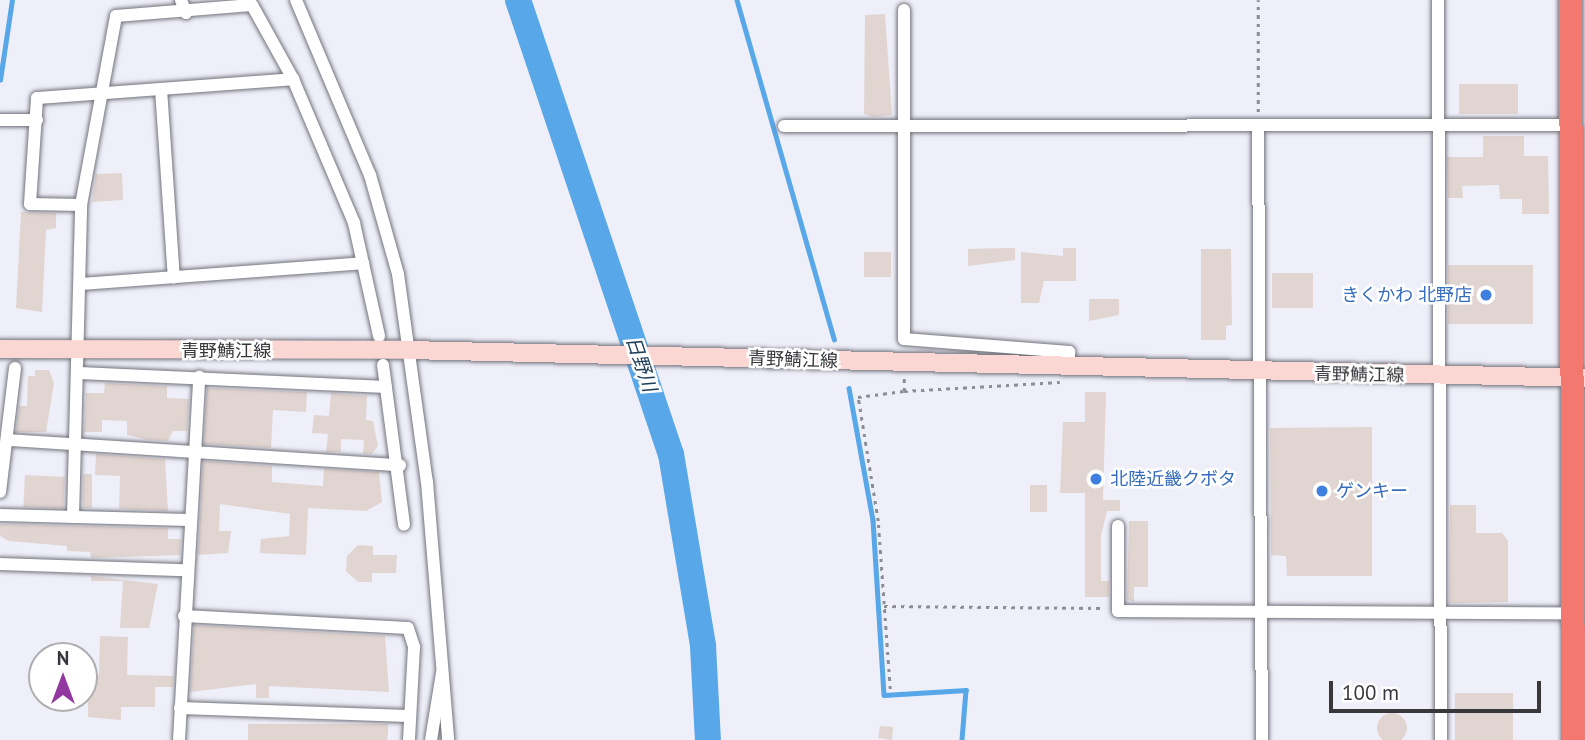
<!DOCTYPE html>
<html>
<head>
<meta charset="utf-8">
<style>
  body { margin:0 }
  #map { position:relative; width:1585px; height:740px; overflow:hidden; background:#eeeff9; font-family:"PT Sans","Noto Sans JP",sans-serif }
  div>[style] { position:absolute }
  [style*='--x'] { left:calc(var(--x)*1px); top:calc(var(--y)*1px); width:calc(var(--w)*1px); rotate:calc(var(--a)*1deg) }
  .stream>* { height:4.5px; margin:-2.25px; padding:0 2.25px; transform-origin:2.25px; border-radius:2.25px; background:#58a7e8 }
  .river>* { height:26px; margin:-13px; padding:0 13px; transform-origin:13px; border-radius:13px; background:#58a7e8 }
  .building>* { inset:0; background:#e1d5d1; transform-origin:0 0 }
  .round { border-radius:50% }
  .path>* { height:2.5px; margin-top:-1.25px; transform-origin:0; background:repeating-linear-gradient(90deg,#8d8d94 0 3.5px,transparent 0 8.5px) }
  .roads { filter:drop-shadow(0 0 2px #73737c) drop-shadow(0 0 2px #73737c) }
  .street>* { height:12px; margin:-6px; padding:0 6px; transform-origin:6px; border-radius:6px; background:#fff }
  .secondary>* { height:18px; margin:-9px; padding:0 9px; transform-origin:9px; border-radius:9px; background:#fbd7d4 }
  .highway>* { height:23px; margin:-11.5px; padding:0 11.5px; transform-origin:11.5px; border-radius:11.5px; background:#f37970 }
  .dots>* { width:19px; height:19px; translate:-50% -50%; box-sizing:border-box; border:4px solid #fff; border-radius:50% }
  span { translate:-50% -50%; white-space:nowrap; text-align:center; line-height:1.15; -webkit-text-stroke:5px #fff; paint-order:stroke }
  .shop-label { font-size:18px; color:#366cbe }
  .right { translate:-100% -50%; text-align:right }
  .left { translate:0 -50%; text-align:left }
  .street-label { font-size:18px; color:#38383c }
  .water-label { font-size:19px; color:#1d3e59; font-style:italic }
  .north { position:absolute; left:28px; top:642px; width:70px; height:70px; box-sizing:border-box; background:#fff; border:2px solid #afafb1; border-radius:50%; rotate:0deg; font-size:19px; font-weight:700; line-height:28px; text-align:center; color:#38383c }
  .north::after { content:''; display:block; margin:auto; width:24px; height:32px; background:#9337a1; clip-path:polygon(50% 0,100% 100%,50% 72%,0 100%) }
  .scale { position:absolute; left:1329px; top:681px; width:212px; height:32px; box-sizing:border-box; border:4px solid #38383c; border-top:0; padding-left:9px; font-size:21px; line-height:24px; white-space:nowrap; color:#38383c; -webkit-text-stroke:5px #fff; paint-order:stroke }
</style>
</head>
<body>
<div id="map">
  <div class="stream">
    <div style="--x:737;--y:0;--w:353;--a:74"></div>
    <div style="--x:0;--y:80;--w:81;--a:-81.5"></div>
    <div style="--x:849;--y:388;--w:134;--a:79.7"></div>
    <div style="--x:873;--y:520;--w:175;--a:86.4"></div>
    <div style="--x:884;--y:695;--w:82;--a:-3.5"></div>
    <div style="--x:966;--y:690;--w:50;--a:94.6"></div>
  </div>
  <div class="river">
    <div style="--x:518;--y:0;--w:479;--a:71.4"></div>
    <div style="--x:671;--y:454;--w:195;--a:80.5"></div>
    <div style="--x:703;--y:646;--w:94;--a:87"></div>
  </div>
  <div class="building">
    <div style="clip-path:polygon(885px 14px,892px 115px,873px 117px,864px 114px,865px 15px)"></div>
    <div style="left:1459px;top:84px;width:59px;height:30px"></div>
    <div style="clip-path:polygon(1483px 136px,1524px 136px,1524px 156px,1548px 156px,1549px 214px,1522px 214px,1522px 199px,1500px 199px,1499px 185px,1462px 186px,1463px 198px,1448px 198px,1447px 157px,1483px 157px)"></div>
    <div style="clip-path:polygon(122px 173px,123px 200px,92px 202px,96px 174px)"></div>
    <div style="clip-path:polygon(21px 212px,56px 213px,56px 228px,46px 230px,42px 312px,16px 308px)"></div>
    <div style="clip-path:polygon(1004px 248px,1015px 248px,1015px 260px,968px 266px,968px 249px)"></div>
    <div style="clip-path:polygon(1063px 248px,1076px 248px,1076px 281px,1044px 281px,1039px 303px,1021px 303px,1021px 252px,1063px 256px)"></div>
    <div style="clip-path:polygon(1201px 249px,1231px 249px,1232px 325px,1226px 326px,1226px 340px,1201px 340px)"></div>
    <div style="left:864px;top:252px;width:27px;height:25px"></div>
    <div style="left:1448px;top:265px;width:85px;height:59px"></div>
    <div style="left:1272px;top:273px;width:41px;height:35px"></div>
    <div style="clip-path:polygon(1089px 299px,1119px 299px,1119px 315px,1089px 321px)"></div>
    <div style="clip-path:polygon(35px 370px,49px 370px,54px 383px,46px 432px,16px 432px,19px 406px,27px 406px,28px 376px,35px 376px)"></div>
    <div style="clip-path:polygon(105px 383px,167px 386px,167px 398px,189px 399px,187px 431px,173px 431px,168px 441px,148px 440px,127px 435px,127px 421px,102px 420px,102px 432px,84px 432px,86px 393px,104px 393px)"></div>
    <div style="clip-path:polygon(207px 388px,307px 392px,306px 412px,273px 410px,271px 448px,204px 444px)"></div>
    <div style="clip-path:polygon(1085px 392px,1106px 392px,1103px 500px,1120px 500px,1120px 511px,1107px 511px,1101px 536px,1101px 581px,1109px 581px,1109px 597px,1085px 597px,1085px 493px,1060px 493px,1063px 422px,1085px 422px)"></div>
    <div style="clip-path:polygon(331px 393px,367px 396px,366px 420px,373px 421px,378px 446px,372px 454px,363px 454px,364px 440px,341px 439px,341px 452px,326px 452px,328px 434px,312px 433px,314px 415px,329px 416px)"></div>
    <div style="clip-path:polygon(1372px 427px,1372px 576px,1287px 576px,1286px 556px,1271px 555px,1270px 428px)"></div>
    <div style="clip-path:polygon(96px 454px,165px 459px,168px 511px,119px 509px,120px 476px,95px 475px)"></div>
    <div style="clip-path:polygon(203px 461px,272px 466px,272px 482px,323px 486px,324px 469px,379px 472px,382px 502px,366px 511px,308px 508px,306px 555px,260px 553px,261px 539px,289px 536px,290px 514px,220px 504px,219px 531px,231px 531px,228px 553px,198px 555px)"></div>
    <div style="left:83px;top:474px;width:9px;height:34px"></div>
    <div style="left:25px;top:475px;width:40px;height:32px;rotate:3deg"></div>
    <div style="left:1030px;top:485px;width:17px;height:27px"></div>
    <div style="clip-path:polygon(1450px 505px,1476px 505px,1476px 533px,1502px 533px,1508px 541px,1508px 602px,1449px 603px)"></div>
    <div style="clip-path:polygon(1129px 521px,1148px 521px,1148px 587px,1134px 587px,1134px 602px,1127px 600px)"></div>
    <div style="clip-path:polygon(0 524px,168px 528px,168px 539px,181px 539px,180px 555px,91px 558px,90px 552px,67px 551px,67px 546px,9px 541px,0 536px)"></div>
    <div style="clip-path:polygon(358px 545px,373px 546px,373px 555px,397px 555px,396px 573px,372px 573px,372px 582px,358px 582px,346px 571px,347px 556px)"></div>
    <div style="clip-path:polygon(91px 576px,158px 584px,149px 628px,120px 628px,123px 581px,91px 581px)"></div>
    <div style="clip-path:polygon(194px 625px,385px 636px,389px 692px,269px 686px,269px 698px,256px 698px,256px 684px,190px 692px)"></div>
    <div style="clip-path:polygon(176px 635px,173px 687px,155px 687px,155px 707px,121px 707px,121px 720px,88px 717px,88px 687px,92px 675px,99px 675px,100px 636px,128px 637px,127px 675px,174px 676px)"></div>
    <div style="left:1455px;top:693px;width:58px;height:47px"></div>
    <div class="round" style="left:1377px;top:713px;width:30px;height:30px"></div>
    <div style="clip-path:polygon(248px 724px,388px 724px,388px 733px,387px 740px,248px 740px)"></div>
    <div style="clip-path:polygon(880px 726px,893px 727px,892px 740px,878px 738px)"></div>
  </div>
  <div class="path">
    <div style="--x:1258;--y:112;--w:112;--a:-90"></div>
    <div style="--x:904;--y:391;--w:156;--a:-3.3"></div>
    <div style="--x:884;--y:606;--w:220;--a:0.5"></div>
    <div style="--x:890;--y:689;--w:168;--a:-94.1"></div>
    <div style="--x:878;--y:521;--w:126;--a:-99.2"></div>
    <div style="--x:858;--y:397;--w:46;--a:-7.4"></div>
    <div style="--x:904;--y:391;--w:14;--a:-90"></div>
  </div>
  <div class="roads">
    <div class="street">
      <div style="--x:181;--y:0;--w:14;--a:69"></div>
      <div style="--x:296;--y:0;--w:190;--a:67.1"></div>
      <div style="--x:370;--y:175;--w:103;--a:74.2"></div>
      <div style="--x:398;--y:274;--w:210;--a:82.1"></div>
      <div style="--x:427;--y:482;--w:259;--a:85.3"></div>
      <div style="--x:1438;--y:0;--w:740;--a:89.77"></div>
      <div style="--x:904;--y:10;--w:329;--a:90"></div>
      <div style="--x:904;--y:339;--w:166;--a:4.5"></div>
      <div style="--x:1069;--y:352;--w:16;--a:90"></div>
      <div style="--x:161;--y:89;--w:189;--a:86.1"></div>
      <div style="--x:0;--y:120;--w:37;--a:0"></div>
      <div style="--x:784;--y:126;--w:785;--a:-0.07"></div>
      <div style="--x:1258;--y:126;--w:614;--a:89.63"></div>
      <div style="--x:81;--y:205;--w:51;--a:-178.9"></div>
      <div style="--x:30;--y:204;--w:106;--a:-86.2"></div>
      <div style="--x:37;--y:98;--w:257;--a:-4.2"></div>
      <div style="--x:80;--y:284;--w:284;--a:-4.2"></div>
      <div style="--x:383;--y:365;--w:161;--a:82.5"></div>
      <div style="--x:80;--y:373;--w:306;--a:2.6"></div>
      <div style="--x:9;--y:440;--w:392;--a:3.7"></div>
      <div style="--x:0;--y:492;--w:125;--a:-83.1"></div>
      <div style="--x:0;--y:515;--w:189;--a:1.5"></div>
      <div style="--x:73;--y:517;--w:312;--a:-88.5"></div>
      <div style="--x:81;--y:205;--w:192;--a:-79.5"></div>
      <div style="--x:116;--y:16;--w:136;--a:-4.6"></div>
      <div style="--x:252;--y:5;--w:85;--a:61"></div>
      <div style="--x:293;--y:79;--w:156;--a:67"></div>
      <div style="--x:354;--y:223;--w:116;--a:77.5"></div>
      <div style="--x:1118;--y:526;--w:85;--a:90"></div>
      <div style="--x:1118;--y:611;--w:454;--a:0.3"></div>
      <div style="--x:0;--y:564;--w:185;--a:1.9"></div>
      <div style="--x:184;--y:616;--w:224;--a:3.1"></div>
      <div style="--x:408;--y:628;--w:20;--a:72"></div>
      <div style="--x:414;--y:647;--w:93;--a:93.1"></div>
      <div style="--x:180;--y:708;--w:229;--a:2"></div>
      <div style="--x:179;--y:740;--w:364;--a:-86.8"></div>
      <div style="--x:431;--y:740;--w:68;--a:-80.7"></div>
    </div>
    <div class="secondary">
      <div style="--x:0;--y:349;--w:408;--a:0.1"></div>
      <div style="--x:408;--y:350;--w:1177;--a:1.36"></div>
    </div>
    <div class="highway">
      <div style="--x:1570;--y:0;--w:740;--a:89.77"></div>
    </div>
  </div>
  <div class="dots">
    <div style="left:1486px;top:295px;background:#3f7fe0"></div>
    <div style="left:1096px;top:479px;background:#3f7fe0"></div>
    <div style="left:1322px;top:491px;background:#3f7fe0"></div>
  </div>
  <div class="shop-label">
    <span class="right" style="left:1472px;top:295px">きくかわ 北野店</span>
    <span class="left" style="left:1110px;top:479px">北陸近畿クボタ</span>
    <span class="left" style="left:1336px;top:491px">ゲンキー</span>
  </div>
  <div class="street-label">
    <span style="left:226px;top:351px">青野鯖江線</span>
    <span style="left:793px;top:360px;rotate:2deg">青野鯖江線</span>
    <span style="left:1359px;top:375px;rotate:1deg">青野鯖江線</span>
  </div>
  <div class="water-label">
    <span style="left:641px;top:364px;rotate:71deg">日野川</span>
  </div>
  <div class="north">N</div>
  <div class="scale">100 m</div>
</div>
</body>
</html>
